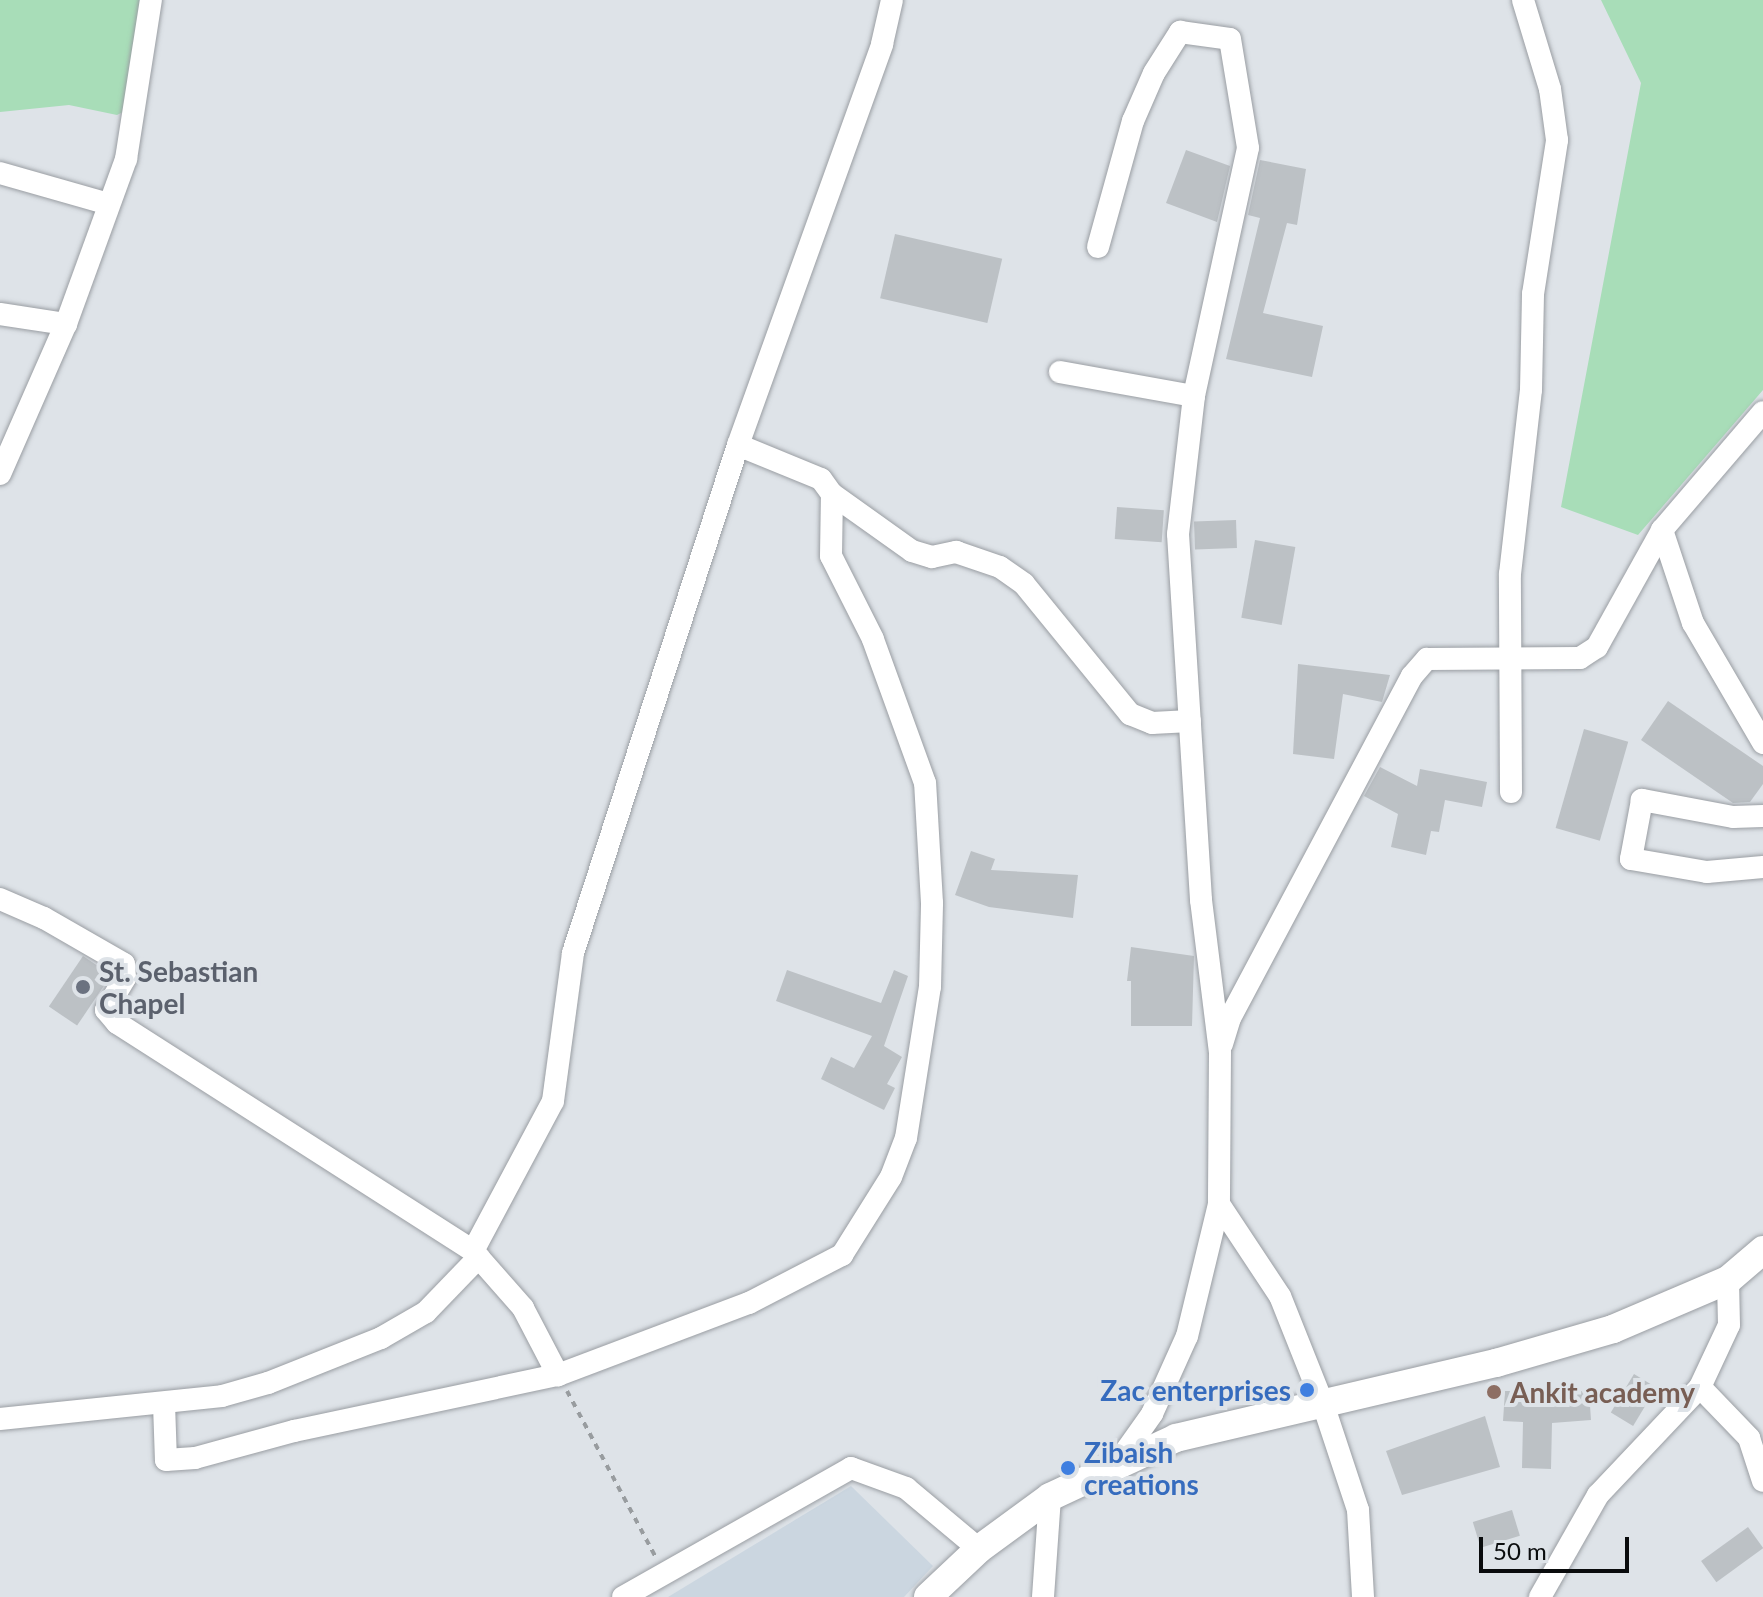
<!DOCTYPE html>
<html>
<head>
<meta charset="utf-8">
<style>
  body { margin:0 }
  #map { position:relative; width:1763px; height:1597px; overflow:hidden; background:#dee3e8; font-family:Lato,sans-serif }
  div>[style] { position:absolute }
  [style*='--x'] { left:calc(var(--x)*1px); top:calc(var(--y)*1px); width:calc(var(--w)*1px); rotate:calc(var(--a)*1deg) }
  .built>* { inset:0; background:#cbd6e0 }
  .green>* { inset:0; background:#a8ddb8 }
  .building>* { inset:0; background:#bcc1c5; transform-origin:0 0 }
  .path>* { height:4px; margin-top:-2px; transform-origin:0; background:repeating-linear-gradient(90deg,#989c9f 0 6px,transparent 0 12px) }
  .roads { filter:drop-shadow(0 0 2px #9a9ea3) drop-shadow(0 0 2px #9a9ea3) }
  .minor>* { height:22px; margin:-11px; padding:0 11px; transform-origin:11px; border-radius:11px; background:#fff }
  .major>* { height:28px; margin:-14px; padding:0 14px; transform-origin:14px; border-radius:14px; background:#fff }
  .dots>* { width:22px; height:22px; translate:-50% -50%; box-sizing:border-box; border:4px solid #dee3e8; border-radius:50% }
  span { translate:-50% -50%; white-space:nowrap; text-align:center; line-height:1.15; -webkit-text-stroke:8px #dee3e8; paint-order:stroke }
  .worship-label { font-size:28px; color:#5b616d; font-weight:700 }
  .left { translate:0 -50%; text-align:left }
  .shop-label { font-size:28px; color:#366cbe; font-weight:700 }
  .right { translate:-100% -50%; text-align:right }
  .education-label { font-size:28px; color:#785e54; font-weight:700 }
  .scale { position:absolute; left:1479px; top:1537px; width:150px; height:36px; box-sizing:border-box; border:4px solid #0a0c0d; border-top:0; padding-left:10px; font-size:24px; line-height:28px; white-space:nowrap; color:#0a0c0d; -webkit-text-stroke:6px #dee3e8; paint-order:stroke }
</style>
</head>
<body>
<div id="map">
  <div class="built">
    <div style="clip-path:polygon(851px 1486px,933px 1566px,904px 1597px,668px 1597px)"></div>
  </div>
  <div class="green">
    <div style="clip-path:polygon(0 0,144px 0,125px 111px,117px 115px,69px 105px,0 112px)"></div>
    <div style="clip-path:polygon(1601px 0,1763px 0,1763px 390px,1638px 535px,1561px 507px,1641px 83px)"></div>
  </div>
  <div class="building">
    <div style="clip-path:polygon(1186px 150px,1230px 166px,1217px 222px,1166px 203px)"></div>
    <div style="clip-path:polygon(1260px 160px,1306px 169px,1297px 225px,1287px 223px,1263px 313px,1323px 326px,1312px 377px,1226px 359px,1260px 218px,1248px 215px)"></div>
    <div style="left:895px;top:234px;width:110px;height:66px;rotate:13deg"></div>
    <div style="left:1117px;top:507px;width:47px;height:32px;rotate:4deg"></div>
    <div style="left:1236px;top:520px;width:28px;height:42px;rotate:88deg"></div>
    <div style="left:1255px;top:540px;width:41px;height:79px;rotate:10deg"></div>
    <div style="clip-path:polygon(1298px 664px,1390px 675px,1382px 702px,1343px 694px,1334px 759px,1293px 754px)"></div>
    <div style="clip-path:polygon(1668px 701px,1763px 766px,1763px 784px,1750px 802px,1733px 803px,1641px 740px)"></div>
    <div style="left:1584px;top:729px;width:46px;height:103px;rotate:16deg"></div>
    <div style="clip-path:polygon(1380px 767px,1417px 786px,1420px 769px,1487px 782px,1482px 807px,1445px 800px,1439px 832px,1431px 831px,1426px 855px,1391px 847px,1398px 814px,1364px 796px)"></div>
    <div style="clip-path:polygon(971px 851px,995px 859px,991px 870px,1078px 875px,1073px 918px,989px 907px,955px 895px)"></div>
    <div style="clip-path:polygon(1131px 947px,1194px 956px,1192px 1026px,1131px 1026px,1131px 981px,1127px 981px)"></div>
    <div style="left:83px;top:956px;width:34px;height:61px;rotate:34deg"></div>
    <div style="clip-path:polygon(787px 970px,881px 1003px,894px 970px,908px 976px,884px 1046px,902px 1057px,887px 1084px,895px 1088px,884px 1110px,821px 1079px,831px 1057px,854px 1068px,872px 1036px,776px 1001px)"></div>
    <div style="left:1634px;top:1374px;width:26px;height:45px;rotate:31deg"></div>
    <div style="clip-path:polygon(1505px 1391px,1589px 1391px,1591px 1420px,1552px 1423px,1551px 1469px,1522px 1468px,1523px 1422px,1503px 1421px)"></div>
    <div style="clip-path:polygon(1485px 1416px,1500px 1467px,1402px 1495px,1386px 1451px)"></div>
    <div style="left:1512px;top:1510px;width:27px;height:41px;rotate:73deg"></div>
    <div style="left:1748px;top:1527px;width:26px;height:58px;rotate:54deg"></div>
  </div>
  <div class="path">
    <div style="--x:567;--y:1391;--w:187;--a:61.9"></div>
  </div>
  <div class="roads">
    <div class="minor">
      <div style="--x:0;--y:173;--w:113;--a:15.9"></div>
      <div style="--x:1098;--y:247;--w:131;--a:-74.5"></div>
      <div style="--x:1133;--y:121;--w:52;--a:-66.4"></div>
      <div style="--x:1154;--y:73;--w:49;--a:-57.6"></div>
      <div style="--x:1180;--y:32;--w:50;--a:8"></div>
      <div style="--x:1230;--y:39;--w:110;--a:80.6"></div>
      <div style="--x:1248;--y:148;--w:254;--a:102.3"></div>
      <div style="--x:1194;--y:396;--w:139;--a:96.6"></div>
      <div style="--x:1178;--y:534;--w:367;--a:86.4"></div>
      <div style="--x:1201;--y:900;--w:153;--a:82.9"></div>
      <div style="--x:1220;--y:1052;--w:152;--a:90.4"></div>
      <div style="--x:1219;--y:1204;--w:136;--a:103.6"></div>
      <div style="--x:1187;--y:1336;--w:85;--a:114.2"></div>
      <div style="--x:1152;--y:1414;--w:59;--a:125.3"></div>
      <div style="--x:0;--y:314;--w:67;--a:8.6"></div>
      <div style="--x:1060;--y:372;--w:136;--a:10.2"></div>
      <div style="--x:738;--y:445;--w:90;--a:22.3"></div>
      <div style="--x:821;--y:479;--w:19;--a:54"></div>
      <div style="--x:832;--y:494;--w:98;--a:35.5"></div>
      <div style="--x:912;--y:551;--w:21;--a:17"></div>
      <div style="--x:932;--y:557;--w:25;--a:-12"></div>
      <div style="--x:956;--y:552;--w:46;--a:18.8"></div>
      <div style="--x:1000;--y:567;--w:29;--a:35"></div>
      <div style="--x:1024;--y:584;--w:168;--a:50.8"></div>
      <div style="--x:1130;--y:714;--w:24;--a:22"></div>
      <div style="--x:1152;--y:723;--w:38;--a:-3"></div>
      <div style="--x:0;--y:474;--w:164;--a:-66.3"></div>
      <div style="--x:66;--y:324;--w:176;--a:-70"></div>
      <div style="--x:126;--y:159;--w:161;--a:-81.1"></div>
      <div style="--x:1662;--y:530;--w:98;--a:71.6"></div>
      <div style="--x:1693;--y:623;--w:139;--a:59.7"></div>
      <div style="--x:1511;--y:792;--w:218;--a:-90.3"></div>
      <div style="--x:1510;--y:574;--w:185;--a:-83.5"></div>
      <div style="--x:1531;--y:390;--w:96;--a:-88.8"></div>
      <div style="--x:1533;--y:294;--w:156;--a:-81.1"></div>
      <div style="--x:1557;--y:140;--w:51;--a:-97.8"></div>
      <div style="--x:1550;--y:89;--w:93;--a:-106.9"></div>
      <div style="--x:1763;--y:816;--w:30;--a:178"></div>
      <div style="--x:1733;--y:817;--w:93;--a:-169.4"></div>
      <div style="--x:1642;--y:800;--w:60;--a:100.6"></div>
      <div style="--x:1631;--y:859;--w:77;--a:9.7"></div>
      <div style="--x:1707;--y:872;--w:56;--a:-5.1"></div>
      <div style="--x:0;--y:899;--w:48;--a:23.4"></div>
      <div style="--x:44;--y:918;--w:92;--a:29.9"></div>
      <div style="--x:124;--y:964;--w:14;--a:86"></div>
      <div style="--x:125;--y:978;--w:37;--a:121"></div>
      <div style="--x:106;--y:1010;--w:17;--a:50"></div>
      <div style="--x:117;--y:1023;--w:423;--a:32.6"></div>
      <div style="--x:473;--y:1251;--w:170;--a:-61.9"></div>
      <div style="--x:553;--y:1101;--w:149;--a:-82.3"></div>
      <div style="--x:573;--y:953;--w:534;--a:-72.01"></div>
      <div style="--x:738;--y:445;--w:426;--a:-70.2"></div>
      <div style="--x:882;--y:44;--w:45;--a:-77.2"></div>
      <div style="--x:1222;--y:1044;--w:27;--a:-73"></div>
      <div style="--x:1230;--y:1018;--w:387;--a:-62"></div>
      <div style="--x:1412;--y:676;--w:23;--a:-49"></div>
      <div style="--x:1427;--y:659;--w:153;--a:-0.4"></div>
      <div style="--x:1580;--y:658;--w:20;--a:-33"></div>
      <div style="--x:1597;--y:647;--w:134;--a:-60.9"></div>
      <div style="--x:1662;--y:530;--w:155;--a:-49.4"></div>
      <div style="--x:1219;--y:1204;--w:110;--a:56.5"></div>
      <div style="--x:1280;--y:1296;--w:116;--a:68.3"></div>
      <div style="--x:1323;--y:1404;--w:112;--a:71.7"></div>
      <div style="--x:1358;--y:1510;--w:87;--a:86.7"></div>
      <div style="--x:473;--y:1251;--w:76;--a:48.7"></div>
      <div style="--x:523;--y:1308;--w:76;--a:62.4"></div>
      <div style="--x:1700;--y:1387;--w:71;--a:46.1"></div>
      <div style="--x:1749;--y:1438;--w:45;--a:72"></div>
      <div style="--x:164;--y:1404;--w:56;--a:88"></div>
      <div style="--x:166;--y:1460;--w:29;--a:-4"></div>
      <div style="--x:195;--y:1458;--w:103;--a:-15.3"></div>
      <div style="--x:294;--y:1431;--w:270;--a:-12"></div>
      <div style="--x:558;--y:1375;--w:204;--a:-20.7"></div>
      <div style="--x:749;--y:1303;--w:105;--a:-27.3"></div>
      <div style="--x:842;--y:1255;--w:92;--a:-57.9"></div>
      <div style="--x:891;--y:1177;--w:42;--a:-69"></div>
      <div style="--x:906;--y:1138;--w:153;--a:-81"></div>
      <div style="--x:930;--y:987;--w:84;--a:-88.6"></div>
      <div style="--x:932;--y:903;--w:120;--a:-93.3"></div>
      <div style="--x:925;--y:783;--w:153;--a:-109.9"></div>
      <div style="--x:873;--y:639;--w:93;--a:-116.8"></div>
      <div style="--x:831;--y:556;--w:62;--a:-89.1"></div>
      <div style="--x:0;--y:1419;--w:223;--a:-5.9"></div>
      <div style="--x:222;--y:1396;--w:48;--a:-15.8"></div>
      <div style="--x:268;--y:1383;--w:122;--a:-21.7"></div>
      <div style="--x:381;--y:1338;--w:52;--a:-30"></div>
      <div style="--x:426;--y:1312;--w:76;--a:-46.1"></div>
      <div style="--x:623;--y:1597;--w:262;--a:-29.5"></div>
      <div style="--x:851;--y:1468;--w:59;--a:20"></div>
      <div style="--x:906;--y:1488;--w:95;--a:39.9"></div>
      <div style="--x:1043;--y:1597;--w:100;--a:-86"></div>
      <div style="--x:1540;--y:1597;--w:117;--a:-60.4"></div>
      <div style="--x:1598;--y:1495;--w:149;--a:-46.6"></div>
      <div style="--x:1700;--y:1387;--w:68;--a:-64.9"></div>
      <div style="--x:1729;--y:1325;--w:45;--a:-91.3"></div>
    </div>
    <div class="major">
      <div style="--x:928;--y:1597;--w:70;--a:-43.3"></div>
      <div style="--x:979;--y:1549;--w:88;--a:-36.2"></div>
      <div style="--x:1050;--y:1497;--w:139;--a:-25.1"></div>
      <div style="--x:1176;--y:1438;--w:329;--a:-13.2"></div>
      <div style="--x:1496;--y:1363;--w:122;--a:-16.2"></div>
      <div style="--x:1613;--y:1329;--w:125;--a:-23.1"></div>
      <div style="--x:1728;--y:1280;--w:46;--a:-40.6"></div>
    </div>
  </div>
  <div class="dots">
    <div style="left:83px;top:987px;background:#6b7280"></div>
    <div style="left:1307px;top:1390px;background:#3f7fe0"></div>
    <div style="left:1494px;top:1392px;background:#8d6e63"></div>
    <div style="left:1068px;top:1468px;background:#3f7fe0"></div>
  </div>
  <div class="worship-label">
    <span class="left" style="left:99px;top:987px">St. Sebastian<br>Chapel</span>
  </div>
  <div class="shop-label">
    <span class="right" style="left:1291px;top:1390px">Zac enterprises</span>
    <span class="left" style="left:1084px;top:1468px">Zibaish<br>creations</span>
  </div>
  <div class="education-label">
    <span class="left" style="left:1510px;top:1392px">Ankit academy</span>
  </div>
  <div class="scale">50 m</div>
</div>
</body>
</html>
